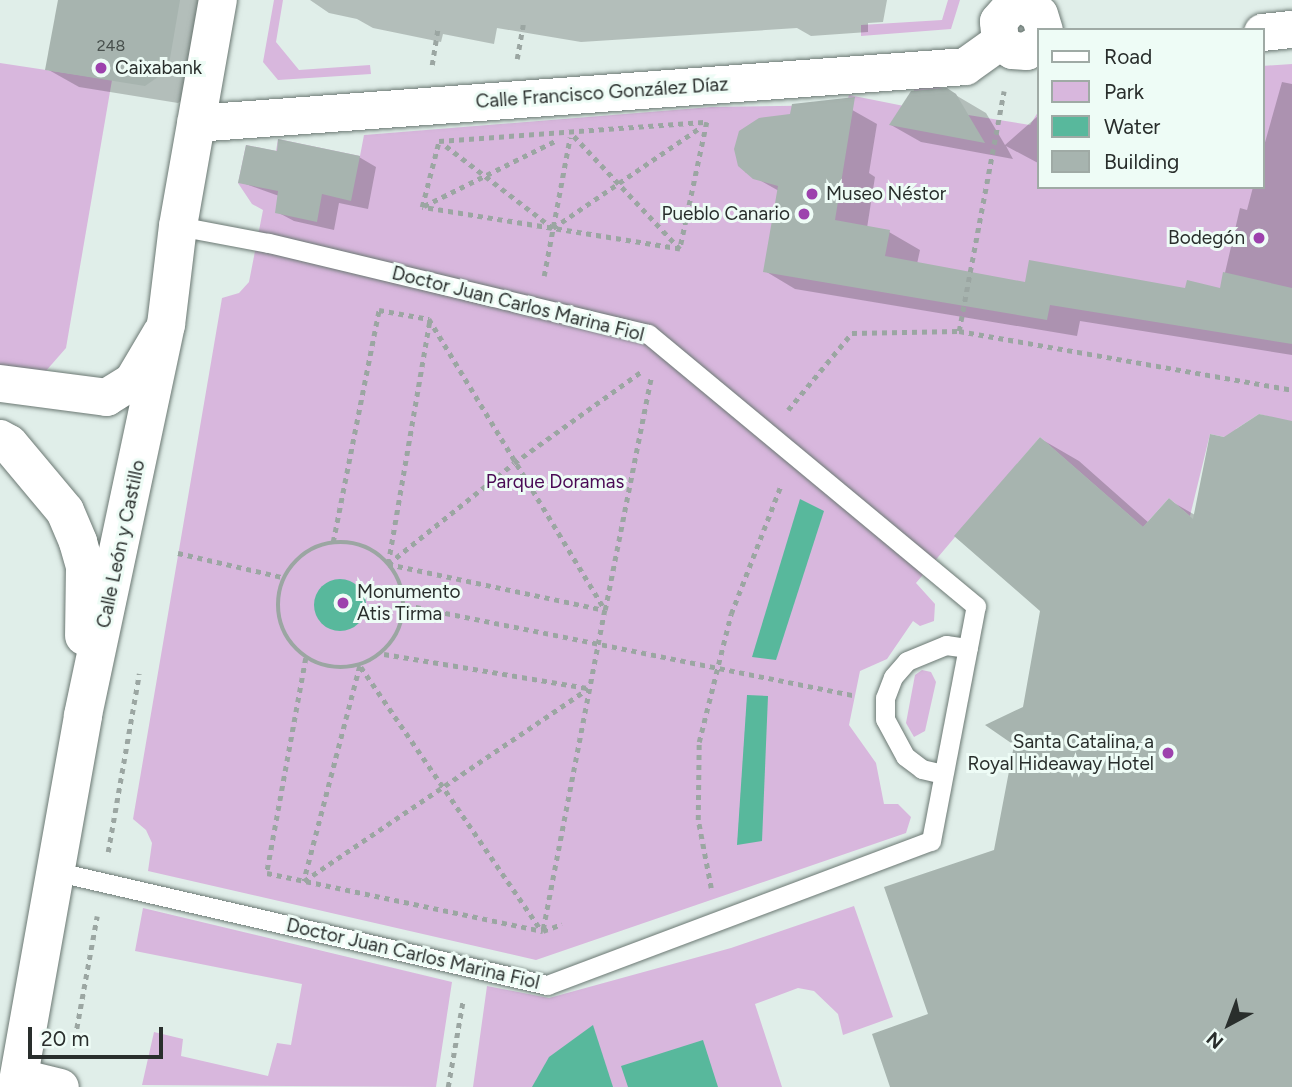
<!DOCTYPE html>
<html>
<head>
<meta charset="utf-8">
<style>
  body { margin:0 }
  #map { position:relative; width:1292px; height:1087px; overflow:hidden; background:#e0eee9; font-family:Figtree,sans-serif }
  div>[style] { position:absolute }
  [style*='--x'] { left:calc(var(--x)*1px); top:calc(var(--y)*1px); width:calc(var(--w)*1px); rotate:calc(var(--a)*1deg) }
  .green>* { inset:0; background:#d8b7dd }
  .water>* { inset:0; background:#58b89c }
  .round { border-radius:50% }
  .shadow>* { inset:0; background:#0003 }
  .building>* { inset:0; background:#a7b4af }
  .path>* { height:4.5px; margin-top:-2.25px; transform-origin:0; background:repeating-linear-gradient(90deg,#9ba6a2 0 5px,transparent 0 10px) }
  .path>.ring { margin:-2.25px; padding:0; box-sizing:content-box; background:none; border:4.5px solid #9ba6a2; border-radius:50% }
  .roads { filter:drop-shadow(0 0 2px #6b7873) drop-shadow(0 0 2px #6b7873) }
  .lane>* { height:19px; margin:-9.5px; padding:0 9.5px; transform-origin:9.5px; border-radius:9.5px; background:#fff }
  .street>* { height:37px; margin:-18.5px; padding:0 18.5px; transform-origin:18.5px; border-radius:18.5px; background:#fff }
  .secondary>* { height:38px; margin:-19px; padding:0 19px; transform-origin:19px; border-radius:19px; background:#fff }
  .dots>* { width:19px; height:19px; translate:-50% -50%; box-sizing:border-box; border:4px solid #eefcf6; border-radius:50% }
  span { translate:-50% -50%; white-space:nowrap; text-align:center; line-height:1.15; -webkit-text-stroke:6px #eefcf6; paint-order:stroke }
  .number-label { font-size:16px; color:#48504d }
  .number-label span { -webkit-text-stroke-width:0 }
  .poi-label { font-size:19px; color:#292e2c }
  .left { translate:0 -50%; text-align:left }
  .right { translate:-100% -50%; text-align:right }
  .street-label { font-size:19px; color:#292e2c }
  .park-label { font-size:19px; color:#4a0a55 }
  .legend { position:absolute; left:1037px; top:28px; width:228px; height:161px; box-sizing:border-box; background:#eefcf6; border:2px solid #9faaa5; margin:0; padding:9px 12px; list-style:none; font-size:21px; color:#292e2c }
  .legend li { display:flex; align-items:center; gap:14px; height:35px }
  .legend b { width:35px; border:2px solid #9faaa5 }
  .north { position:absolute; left:1194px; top:989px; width:70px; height:70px; -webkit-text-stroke:5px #eefcf6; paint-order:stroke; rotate:221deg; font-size:19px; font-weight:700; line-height:28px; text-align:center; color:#292e2c }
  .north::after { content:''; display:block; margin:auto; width:24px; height:32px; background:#292e2c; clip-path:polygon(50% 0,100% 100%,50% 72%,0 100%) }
  .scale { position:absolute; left:28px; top:1027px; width:135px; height:32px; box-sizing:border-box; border:4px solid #292e2c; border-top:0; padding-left:9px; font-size:21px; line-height:24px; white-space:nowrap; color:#292e2c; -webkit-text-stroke:5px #eefcf6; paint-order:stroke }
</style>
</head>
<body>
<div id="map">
  <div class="green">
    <div style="clip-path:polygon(274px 0,283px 0,276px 42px,299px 70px,370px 65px,371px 74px,278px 80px,263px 62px)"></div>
    <div style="clip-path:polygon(948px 0,960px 0,951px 29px,861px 36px,861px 25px,942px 20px)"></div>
    <div style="clip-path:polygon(0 63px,112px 80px,66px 348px,45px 372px,0 370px)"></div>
    <div style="clip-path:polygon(1292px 64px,1292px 423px,1259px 414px,1236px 429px,1234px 439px,1210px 434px,1190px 516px,1169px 498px,1143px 527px,1040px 437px,916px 583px,935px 604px,934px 621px,920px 626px,913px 621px,887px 659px,860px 671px,849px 725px,876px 763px,884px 804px,898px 804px,911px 817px,906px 833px,536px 960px,148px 871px,152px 843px,146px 830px,133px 819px,222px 298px,239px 293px,249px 282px,263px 210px,252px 204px,238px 183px,246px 145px,276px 151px,278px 139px,360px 156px,364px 135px,711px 107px,846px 105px,849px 95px,914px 108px,914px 86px,931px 84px,956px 94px,962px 114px,1030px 125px,1038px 112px,1038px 187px,1262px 187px,1262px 66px)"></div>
    <div style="clip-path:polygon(922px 670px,931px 672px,936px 682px,925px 731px,914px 737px,906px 723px,915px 675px)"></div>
    <div style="clip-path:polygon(854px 906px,893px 1017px,843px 1035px,838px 1014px,814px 991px,798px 988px,755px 1004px,782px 1087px,473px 1087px,487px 986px,549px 998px,731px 948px)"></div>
    <div style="clip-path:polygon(143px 908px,452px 982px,436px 1087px,142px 1085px,154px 1032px,183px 1039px,181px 1056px,268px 1076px,277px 1043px,291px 1045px,302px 984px,135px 951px)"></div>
  </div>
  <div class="water">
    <div style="clip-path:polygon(800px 499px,824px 511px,776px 660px,752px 657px)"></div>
    <div class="round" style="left:314px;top:579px;width:52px;height:52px"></div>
    <div style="clip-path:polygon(747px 695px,768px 696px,762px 841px,737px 845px)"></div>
    <div style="clip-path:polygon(593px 1025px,613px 1087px,532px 1087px,549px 1057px)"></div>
    <div style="clip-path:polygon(703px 1040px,718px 1087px,628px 1087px,621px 1066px)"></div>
  </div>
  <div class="shadow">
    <div style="clip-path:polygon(60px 0,215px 0,200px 88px,178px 103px,79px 87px,47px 69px)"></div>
    <div style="clip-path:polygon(310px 0,887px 0,883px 22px,868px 23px,868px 32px,811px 36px,797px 28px,581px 42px,497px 28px,494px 44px,443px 34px,441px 42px,373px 28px,357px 19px,329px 13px)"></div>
    <div style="clip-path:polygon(1282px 82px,1292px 84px,1292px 355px,1080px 321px,1077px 336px,795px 289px,765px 271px,779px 191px,745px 172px,847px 107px,877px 124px,869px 173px,875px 177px,867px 228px,889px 232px,920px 250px,917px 264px,1027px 284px,1221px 290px,1240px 208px,1247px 210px,1253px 187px,1262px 187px,1262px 153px)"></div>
    <div style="clip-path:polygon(947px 90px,986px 113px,1005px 145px,1038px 116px,1038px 163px,1006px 146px,1013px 159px,921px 142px,891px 125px)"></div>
    <div style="clip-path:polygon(278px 153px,359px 157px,376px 167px,368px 209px,339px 203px,334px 230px,294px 221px,277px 212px,279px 196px,240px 182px)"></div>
    <div style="clip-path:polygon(1292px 424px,1292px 1087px,892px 1087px,930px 1015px,996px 851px,1042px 611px,1041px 439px,1079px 461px,1149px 523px,1169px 500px,1195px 515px,1224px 439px)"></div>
  </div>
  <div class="building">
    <div style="clip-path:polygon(58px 0,180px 0,168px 70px,145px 86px,45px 70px)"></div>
    <div style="clip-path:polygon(947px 88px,956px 94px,985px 143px,889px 125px,911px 91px)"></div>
    <div style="clip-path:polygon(855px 97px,835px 220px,890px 230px,885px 256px,1025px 282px,1029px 260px,1185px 288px,1187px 280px,1220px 288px,1223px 272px,1292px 288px,1292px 344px,1050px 305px,1047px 320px,763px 272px,778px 186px,753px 179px,738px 166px,734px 149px,739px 131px,759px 118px,790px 114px,792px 104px)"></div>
    <div style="clip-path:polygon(278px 139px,360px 156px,351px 201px,322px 194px,317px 222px,275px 213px,278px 191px,238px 183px,246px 145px,277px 151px)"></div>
    <div style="clip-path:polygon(1259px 414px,1292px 421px,1292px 1087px,890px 1087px,872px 1034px,928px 1014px,884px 887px,994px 850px,1014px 745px,985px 725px,1023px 707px,1040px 611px,954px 536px,1040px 437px,1143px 527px,1169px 498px,1193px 519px,1210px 434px,1224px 437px)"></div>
  </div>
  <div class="path">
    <div style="--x:517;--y:59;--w:35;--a:-80"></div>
    <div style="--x:432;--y:65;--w:38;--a:-81"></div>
    <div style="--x:707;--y:122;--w:130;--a:102"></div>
    <div style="--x:680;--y:249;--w:261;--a:-170.8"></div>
    <div style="--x:422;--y:207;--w:68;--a:-75.6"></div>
    <div style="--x:439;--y:141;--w:269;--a:-4.1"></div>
    <div style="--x:574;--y:136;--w:155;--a:46.8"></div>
    <div style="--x:446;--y:146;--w:135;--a:37.5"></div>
    <div style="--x:553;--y:228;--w:176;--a:-34.3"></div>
    <div style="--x:424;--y:206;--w:148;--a:-26.4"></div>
    <div style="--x:544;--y:276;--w:141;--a:-79.4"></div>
    <div style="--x:959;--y:331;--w:244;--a:-79.4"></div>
    <div style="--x:788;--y:410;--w:100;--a:-50.3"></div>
    <div style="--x:852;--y:333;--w:107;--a:-1.1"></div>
    <div style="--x:959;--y:331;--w:338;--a:10"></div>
    <div class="ring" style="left:278px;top:542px;width:121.5px;height:121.5px"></div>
    <div style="--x:333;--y:542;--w:237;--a:-78.8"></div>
    <div style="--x:379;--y:310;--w:51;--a:10.2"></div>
    <div style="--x:429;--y:319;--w:340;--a:58.8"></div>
    <div style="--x:605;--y:610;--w:327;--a:100.9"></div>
    <div style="--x:178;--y:553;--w:107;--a:13"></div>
    <div style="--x:388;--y:564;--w:249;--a:-80.3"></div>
    <div style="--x:388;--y:564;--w:222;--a:12"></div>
    <div style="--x:605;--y:610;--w:237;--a:-78.8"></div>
    <div style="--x:388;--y:564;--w:161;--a:-38.7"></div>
    <div style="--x:514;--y:463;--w:158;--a:-35.7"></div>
    <div style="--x:406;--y:605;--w:456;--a:11.4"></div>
    <div style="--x:384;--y:654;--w:206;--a:9.5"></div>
    <div style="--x:306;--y:658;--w:219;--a:100.3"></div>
    <div style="--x:267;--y:873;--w:282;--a:11.9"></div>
    <div style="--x:543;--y:931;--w:20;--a:-20"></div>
    <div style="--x:360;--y:666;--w:222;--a:104.6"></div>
    <div style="--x:304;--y:881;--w:343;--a:-34.1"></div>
    <div style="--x:361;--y:667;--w:320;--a:55.6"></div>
    <div style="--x:108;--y:852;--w:181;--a:-80.1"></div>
    <div style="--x:711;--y:888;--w:69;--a:-100.8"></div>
    <div style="--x:698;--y:820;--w:78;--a:-89.3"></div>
    <div style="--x:699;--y:742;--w:132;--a:-76"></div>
    <div style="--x:731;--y:614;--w:138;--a:-68.8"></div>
    <div style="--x:73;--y:1048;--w:134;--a:-79.7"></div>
    <div style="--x:448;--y:1087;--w:88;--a:-80.2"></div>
  </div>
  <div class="roads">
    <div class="lane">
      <div style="--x:943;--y:774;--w:22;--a:-167"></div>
      <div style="--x:922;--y:769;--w:21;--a:-143"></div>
      <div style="--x:905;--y:756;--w:42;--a:-118.4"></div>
      <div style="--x:885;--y:719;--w:21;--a:-90"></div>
      <div style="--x:885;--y:698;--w:22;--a:-69"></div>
      <div style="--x:893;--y:677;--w:21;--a:-49"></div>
      <div style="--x:907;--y:661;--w:42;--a:-22.3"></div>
      <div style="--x:946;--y:645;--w:22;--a:8"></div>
      <div style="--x:58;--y:872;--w:502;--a:13.01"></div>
      <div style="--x:547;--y:985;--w:410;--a:-20.6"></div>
      <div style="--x:931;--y:841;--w:239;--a:-79.2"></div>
      <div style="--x:976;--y:606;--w:426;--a:-140.3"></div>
      <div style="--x:648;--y:334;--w:391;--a:-166.5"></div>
      <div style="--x:268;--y:243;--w:92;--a:-169.3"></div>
    </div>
    <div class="street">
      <div style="--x:1262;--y:32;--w:30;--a:-6"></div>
      <div style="--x:1038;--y:43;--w:14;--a:146"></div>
      <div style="--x:1026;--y:51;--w:14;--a:-176"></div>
      <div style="--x:1012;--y:50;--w:15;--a:-143"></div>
      <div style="--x:1000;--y:41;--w:20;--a:-96"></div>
      <div style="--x:998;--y:21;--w:20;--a:-49"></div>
      <div style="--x:1011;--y:6;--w:13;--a:-4"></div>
      <div style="--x:1024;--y:5;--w:17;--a:31"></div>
      <div style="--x:1039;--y:14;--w:17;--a:73"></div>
      <div style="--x:195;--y:123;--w:772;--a:-4.23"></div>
      <div style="--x:965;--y:66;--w:43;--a:-35.5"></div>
      <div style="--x:0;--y:383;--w:107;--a:7.5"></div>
      <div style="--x:106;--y:397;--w:31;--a:-32"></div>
      <div style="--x:132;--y:381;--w:57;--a:-59.4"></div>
      <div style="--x:19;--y:1077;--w:42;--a:13.7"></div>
    </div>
    <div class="secondary">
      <div style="--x:0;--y:439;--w:10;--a:29"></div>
      <div style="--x:9;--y:444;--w:87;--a:50.1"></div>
      <div style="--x:65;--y:511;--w:34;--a:67"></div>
      <div style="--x:78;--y:542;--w:26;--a:74"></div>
      <div style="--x:85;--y:567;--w:69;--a:90.8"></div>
      <div style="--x:17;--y:1087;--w:378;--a:-79.9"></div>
      <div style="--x:83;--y:715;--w:399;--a:-78"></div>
      <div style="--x:166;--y:325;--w:100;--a:-83.1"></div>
      <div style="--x:178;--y:226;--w:230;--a:-80"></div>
    </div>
  </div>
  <div class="dots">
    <div style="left:101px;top:68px;background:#9d42ad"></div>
    <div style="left:812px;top:194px;background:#9d42ad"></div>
    <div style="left:804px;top:214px;background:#9d42ad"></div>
    <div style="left:1259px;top:238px;background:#9d42ad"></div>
    <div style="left:343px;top:603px;background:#9d42ad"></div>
    <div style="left:1168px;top:753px;background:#9d42ad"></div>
  </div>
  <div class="number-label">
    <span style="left:111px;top:46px">248</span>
  </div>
  <div class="poi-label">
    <span class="left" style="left:115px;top:68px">Caixabank</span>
    <span class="left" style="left:826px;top:194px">Museo Néstor</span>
    <span class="right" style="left:790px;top:214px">Pueblo Canario</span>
    <span class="right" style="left:1245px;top:238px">Bodegón</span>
    <span class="left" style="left:357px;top:603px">Monumento<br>Atis Tirma</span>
    <span class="right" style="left:1154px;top:753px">Santa Catalina, a<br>Royal Hideaway Hotel</span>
  </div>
  <div class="street-label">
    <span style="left:602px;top:93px;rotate:-4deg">Calle Francisco González Díaz</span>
    <span style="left:518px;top:304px;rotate:14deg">Doctor Juan Carlos Marina Fiol</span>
    <span style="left:121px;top:544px;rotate:-78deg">Calle León y Castillo</span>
    <span style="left:413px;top:954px;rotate:13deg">Doctor Juan Carlos Marina Fiol</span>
  </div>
  <div class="park-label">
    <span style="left:555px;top:482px">Parque Doramas</span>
  </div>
  <ul class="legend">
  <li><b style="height:9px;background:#fff"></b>Road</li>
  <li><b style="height:19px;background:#d8b7dd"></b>Park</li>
  <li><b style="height:19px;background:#58b89c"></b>Water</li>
  <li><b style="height:19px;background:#a7b4af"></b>Building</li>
  </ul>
  <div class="north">N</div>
  <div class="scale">20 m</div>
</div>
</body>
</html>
